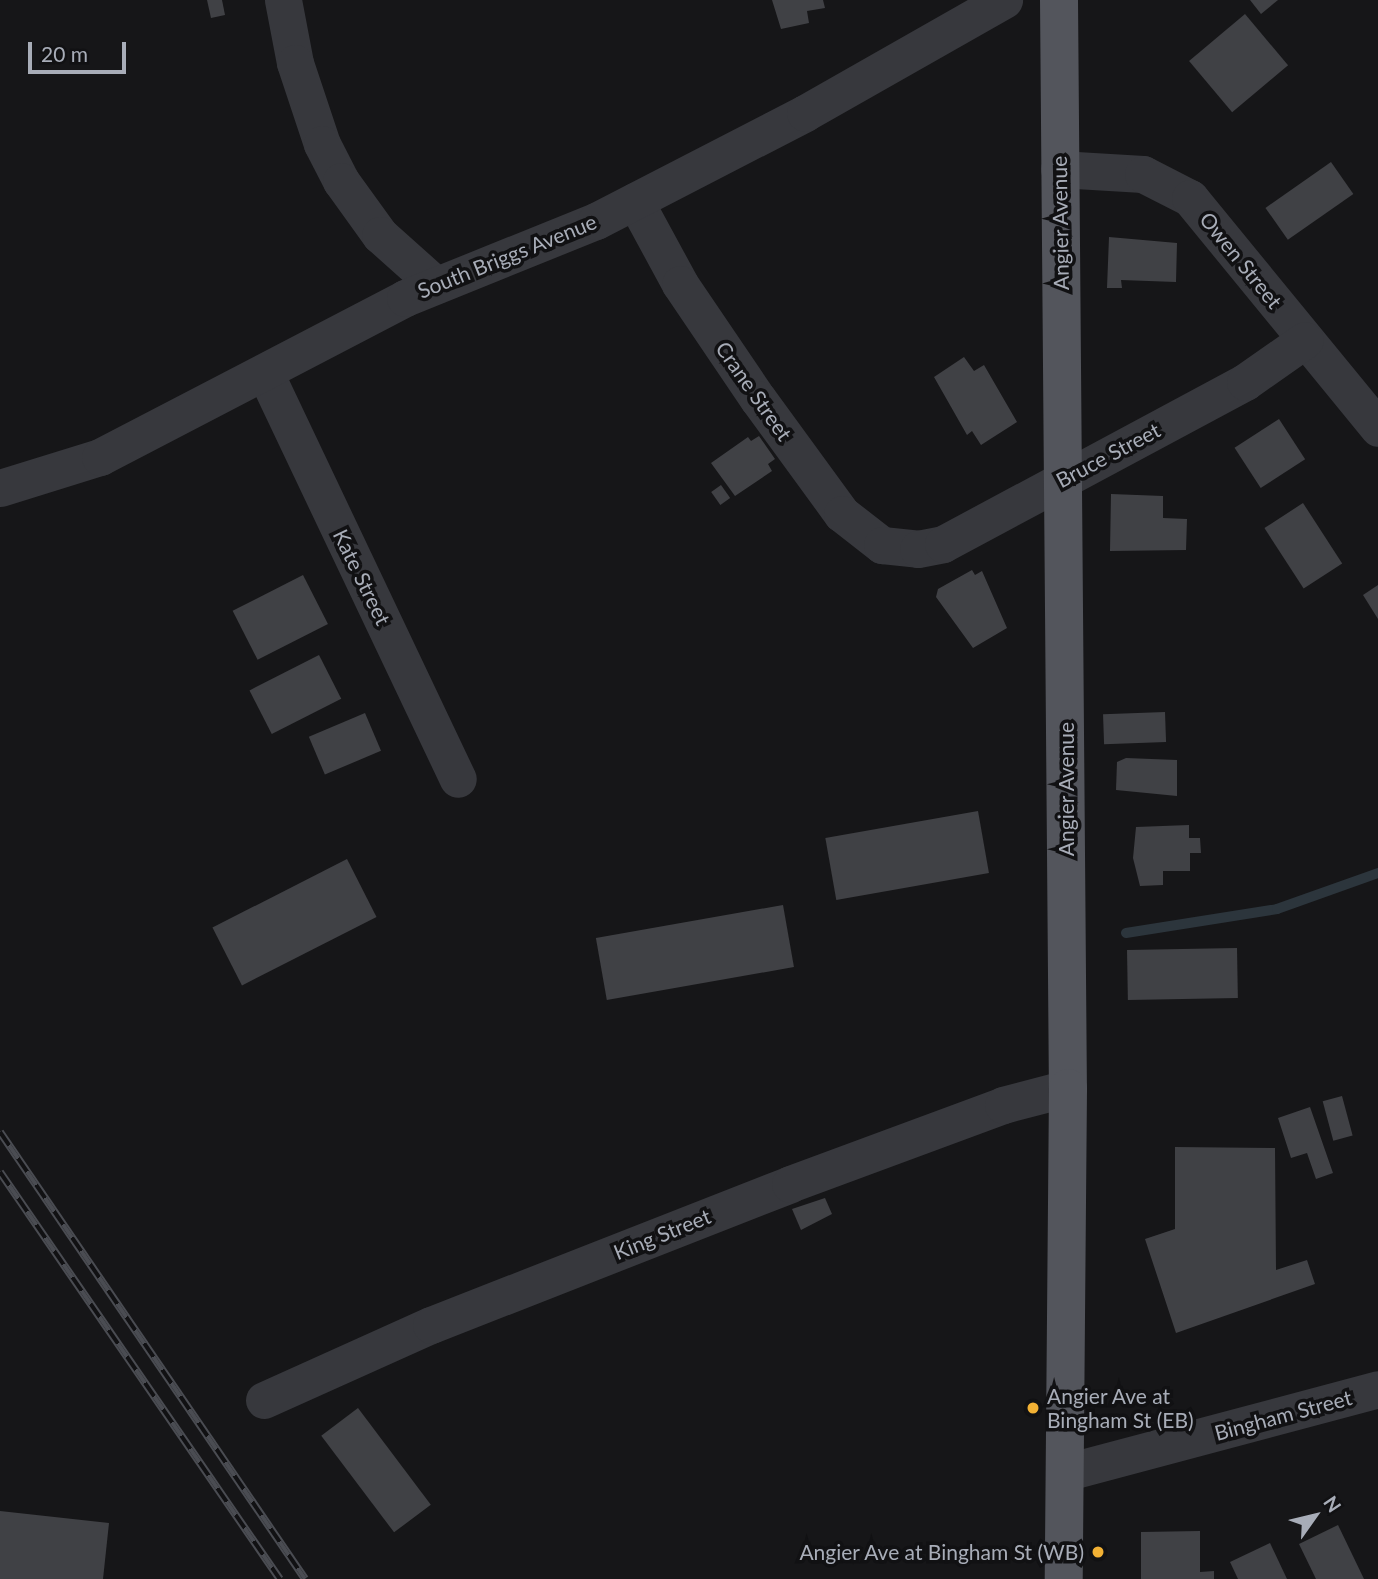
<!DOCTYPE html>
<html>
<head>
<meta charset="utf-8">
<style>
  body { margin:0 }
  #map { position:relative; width:1378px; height:1579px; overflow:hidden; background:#161618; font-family:Lato,sans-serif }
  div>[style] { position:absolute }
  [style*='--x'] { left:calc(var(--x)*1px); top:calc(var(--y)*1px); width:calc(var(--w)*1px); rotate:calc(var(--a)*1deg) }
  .stream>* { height:10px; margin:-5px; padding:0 5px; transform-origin:5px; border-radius:5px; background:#2c353c }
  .building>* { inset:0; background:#404145; transform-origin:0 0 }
  .minor>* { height:37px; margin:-18.5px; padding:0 18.5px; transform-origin:18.5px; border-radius:18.5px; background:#37383d }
  .major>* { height:38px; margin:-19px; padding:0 19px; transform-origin:19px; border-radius:19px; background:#53555c }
  .rail>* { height:8px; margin-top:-4px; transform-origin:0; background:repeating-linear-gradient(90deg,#111113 0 16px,#4a4c52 0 32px); box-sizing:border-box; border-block:2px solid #4a4c52 }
  .dots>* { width:19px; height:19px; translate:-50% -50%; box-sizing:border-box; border:4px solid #111113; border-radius:50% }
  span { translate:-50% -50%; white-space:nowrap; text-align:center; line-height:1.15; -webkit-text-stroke:7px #111113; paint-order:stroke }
  .street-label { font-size:21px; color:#a8adb8 }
  .poi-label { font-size:21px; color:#a8adb8 }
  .left { translate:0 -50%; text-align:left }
  .right { translate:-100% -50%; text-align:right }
  .north { position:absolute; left:1280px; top:1481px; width:70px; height:70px; -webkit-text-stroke:5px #111113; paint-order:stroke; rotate:56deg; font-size:19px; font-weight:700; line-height:28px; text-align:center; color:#a8adb8 }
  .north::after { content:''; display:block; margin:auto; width:24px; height:32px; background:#a8adb8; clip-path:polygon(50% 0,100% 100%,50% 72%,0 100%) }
  .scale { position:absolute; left:28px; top:42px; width:98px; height:32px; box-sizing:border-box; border:4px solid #a8adb8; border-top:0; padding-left:9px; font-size:21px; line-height:24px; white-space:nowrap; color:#a8adb8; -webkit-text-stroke:5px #111113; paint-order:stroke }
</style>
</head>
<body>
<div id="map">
  <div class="stream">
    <div style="--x:1126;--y:933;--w:153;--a:-9"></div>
    <div style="--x:1277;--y:909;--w:107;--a:-19.6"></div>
  </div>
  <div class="building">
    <div style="clip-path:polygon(207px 0,222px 0,225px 15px,211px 18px)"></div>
    <div style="clip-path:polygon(772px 0,823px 0,825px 8px,807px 11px,809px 23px,781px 29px)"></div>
    <div style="clip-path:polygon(1250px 0,1278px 0,1261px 14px)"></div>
    <div style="left:1245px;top:14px;width:67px;height:73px;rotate:50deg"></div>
    <div style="left:1331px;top:162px;width:39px;height:80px;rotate:55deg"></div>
    <div style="clip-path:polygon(1109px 237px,1177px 243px,1176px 282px,1121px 280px,1122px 288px,1107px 288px)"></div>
    <div style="clip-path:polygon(964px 357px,974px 371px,984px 365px,1017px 422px,981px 445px,972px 431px,967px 435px,934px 377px)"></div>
    <div style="left:1279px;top:419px;width:48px;height:53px;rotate:57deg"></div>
    <div style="clip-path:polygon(759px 436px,775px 459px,768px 464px,772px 471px,735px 496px,711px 463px,748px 437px,751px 441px)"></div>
    <div style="left:721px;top:485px;width:16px;height:12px;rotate:55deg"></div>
    <div style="clip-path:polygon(1111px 494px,1163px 496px,1163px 518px,1187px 519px,1186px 550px,1110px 551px)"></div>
    <div style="left:1303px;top:503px;width:72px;height:46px;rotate:57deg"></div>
    <div style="clip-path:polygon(972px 570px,975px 575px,982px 571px,1007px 628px,973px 648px,936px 597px,938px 589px)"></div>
    <div style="left:303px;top:575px;width:55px;height:79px;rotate:63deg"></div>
    <div style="clip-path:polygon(1378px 585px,1378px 619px,1363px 595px)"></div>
    <div style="left:319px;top:655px;width:49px;height:78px;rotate:63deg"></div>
    <div style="left:1165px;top:712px;width:30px;height:62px;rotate:88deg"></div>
    <div style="left:365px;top:713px;width:41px;height:61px;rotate:67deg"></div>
    <div style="clip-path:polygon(1126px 758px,1177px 760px,1177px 796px,1116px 790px,1117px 762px)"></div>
    <div style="left:978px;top:811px;width:63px;height:155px;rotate:80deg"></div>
    <div style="clip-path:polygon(1189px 825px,1189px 838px,1200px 838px,1201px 853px,1190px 853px,1190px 871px,1163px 871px,1163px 885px,1140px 886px,1133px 858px,1136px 827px)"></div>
    <div style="left:347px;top:859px;width:65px;height:151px;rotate:63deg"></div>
    <div style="left:783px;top:905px;width:63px;height:190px;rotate:80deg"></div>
    <div style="left:1237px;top:948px;width:50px;height:110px;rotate:89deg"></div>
    <div style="left:1342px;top:1096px;width:41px;height:20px;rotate:75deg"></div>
    <div style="clip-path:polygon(1310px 1107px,1333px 1173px,1316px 1179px,1307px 1153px,1291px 1158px,1278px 1118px)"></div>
    <div style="clip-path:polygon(1175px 1147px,1275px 1148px,1276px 1270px,1307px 1260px,1315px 1284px,1176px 1333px,1145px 1239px,1175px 1229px)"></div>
    <div style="clip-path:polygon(825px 1198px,832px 1214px,801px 1230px,792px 1209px)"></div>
    <div style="left:358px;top:1408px;width:121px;height:46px;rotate:53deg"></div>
    <div style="clip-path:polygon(0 1511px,109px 1523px,103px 1579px,0 1579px)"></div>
    <div style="clip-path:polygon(1338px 1525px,1364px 1579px,1316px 1579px,1299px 1544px)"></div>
    <div style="clip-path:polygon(1200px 1531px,1200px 1572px,1214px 1571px,1214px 1579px,1141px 1579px,1141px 1532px)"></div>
    <div style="clip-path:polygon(1270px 1543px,1287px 1579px,1238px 1579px,1230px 1562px)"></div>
  </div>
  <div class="minor">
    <div style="--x:283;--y:0;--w:64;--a:79.2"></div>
    <div style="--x:295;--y:63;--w:85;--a:71.6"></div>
    <div style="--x:322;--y:144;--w:42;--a:62.8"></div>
    <div style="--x:341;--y:181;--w:67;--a:54.2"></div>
    <div style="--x:380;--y:235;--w:75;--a:41.8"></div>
    <div style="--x:1059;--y:169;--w:84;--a:3.4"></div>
    <div style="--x:1143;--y:174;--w:53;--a:27.1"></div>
    <div style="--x:1190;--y:198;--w:297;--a:50.7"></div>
    <div style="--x:635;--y:201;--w:94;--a:61.5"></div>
    <div style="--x:680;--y:284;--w:139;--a:55.9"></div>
    <div style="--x:758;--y:399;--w:142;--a:53.9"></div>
    <div style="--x:842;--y:514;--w:51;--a:37.8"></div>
    <div style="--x:882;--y:545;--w:36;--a:6"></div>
    <div style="--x:918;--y:549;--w:25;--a:-11"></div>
    <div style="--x:943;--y:544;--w:343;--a:-28.2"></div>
    <div style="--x:1245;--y:382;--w:73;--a:-35"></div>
    <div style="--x:266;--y:375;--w:447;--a:64.6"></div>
    <div style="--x:0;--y:488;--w:105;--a:-17.2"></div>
    <div style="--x:100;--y:457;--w:344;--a:-27.5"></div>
    <div style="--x:405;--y:298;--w:206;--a:-22"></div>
    <div style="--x:596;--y:221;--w:235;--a:-27.3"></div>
    <div style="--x:805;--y:113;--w:229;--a:-29.6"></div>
    <div style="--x:264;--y:1400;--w:183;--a:-24.2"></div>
    <div style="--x:431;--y:1325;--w:386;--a:-21.4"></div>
    <div style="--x:790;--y:1184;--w:227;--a:-20.3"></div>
    <div style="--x:1003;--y:1105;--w:67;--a:-14.7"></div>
    <div style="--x:1067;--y:1472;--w:322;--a:-14.9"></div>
  </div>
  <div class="major">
    <div style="--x:1059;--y:0;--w:1088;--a:89.53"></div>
    <div style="--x:1068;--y:1088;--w:491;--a:90.5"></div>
  </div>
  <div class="rail">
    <div style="--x:0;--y:1132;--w:541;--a:55.69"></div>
    <div style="--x:0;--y:1172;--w:494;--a:55.5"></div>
  </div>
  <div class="dots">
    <div style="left:1033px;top:1408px;background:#f2b134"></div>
    <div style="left:1098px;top:1552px;background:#f2b134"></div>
  </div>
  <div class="street-label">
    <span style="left:1060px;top:223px;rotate:-91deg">Angier Avenue</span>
    <span style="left:507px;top:256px;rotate:-22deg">South Briggs Avenue</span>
    <span style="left:1241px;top:260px;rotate:51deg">Owen Street</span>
    <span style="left:754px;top:391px;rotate:55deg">Crane Street</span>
    <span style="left:1108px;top:455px;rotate:-28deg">Bruce Street</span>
    <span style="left:362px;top:577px;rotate:64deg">Kate Street</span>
    <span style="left:1066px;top:789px;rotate:-90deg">Angier Avenue</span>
    <span style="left:662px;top:1234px;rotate:-22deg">King Street</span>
    <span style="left:1283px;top:1415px;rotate:-15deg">Bingham Street</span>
  </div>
  <div class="poi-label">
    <span class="left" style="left:1047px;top:1408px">Angier Ave at<br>Bingham St (EB)</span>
    <span class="right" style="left:1084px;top:1552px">Angier Ave at Bingham St (WB)</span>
  </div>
  <div class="north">N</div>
  <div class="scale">20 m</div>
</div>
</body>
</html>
